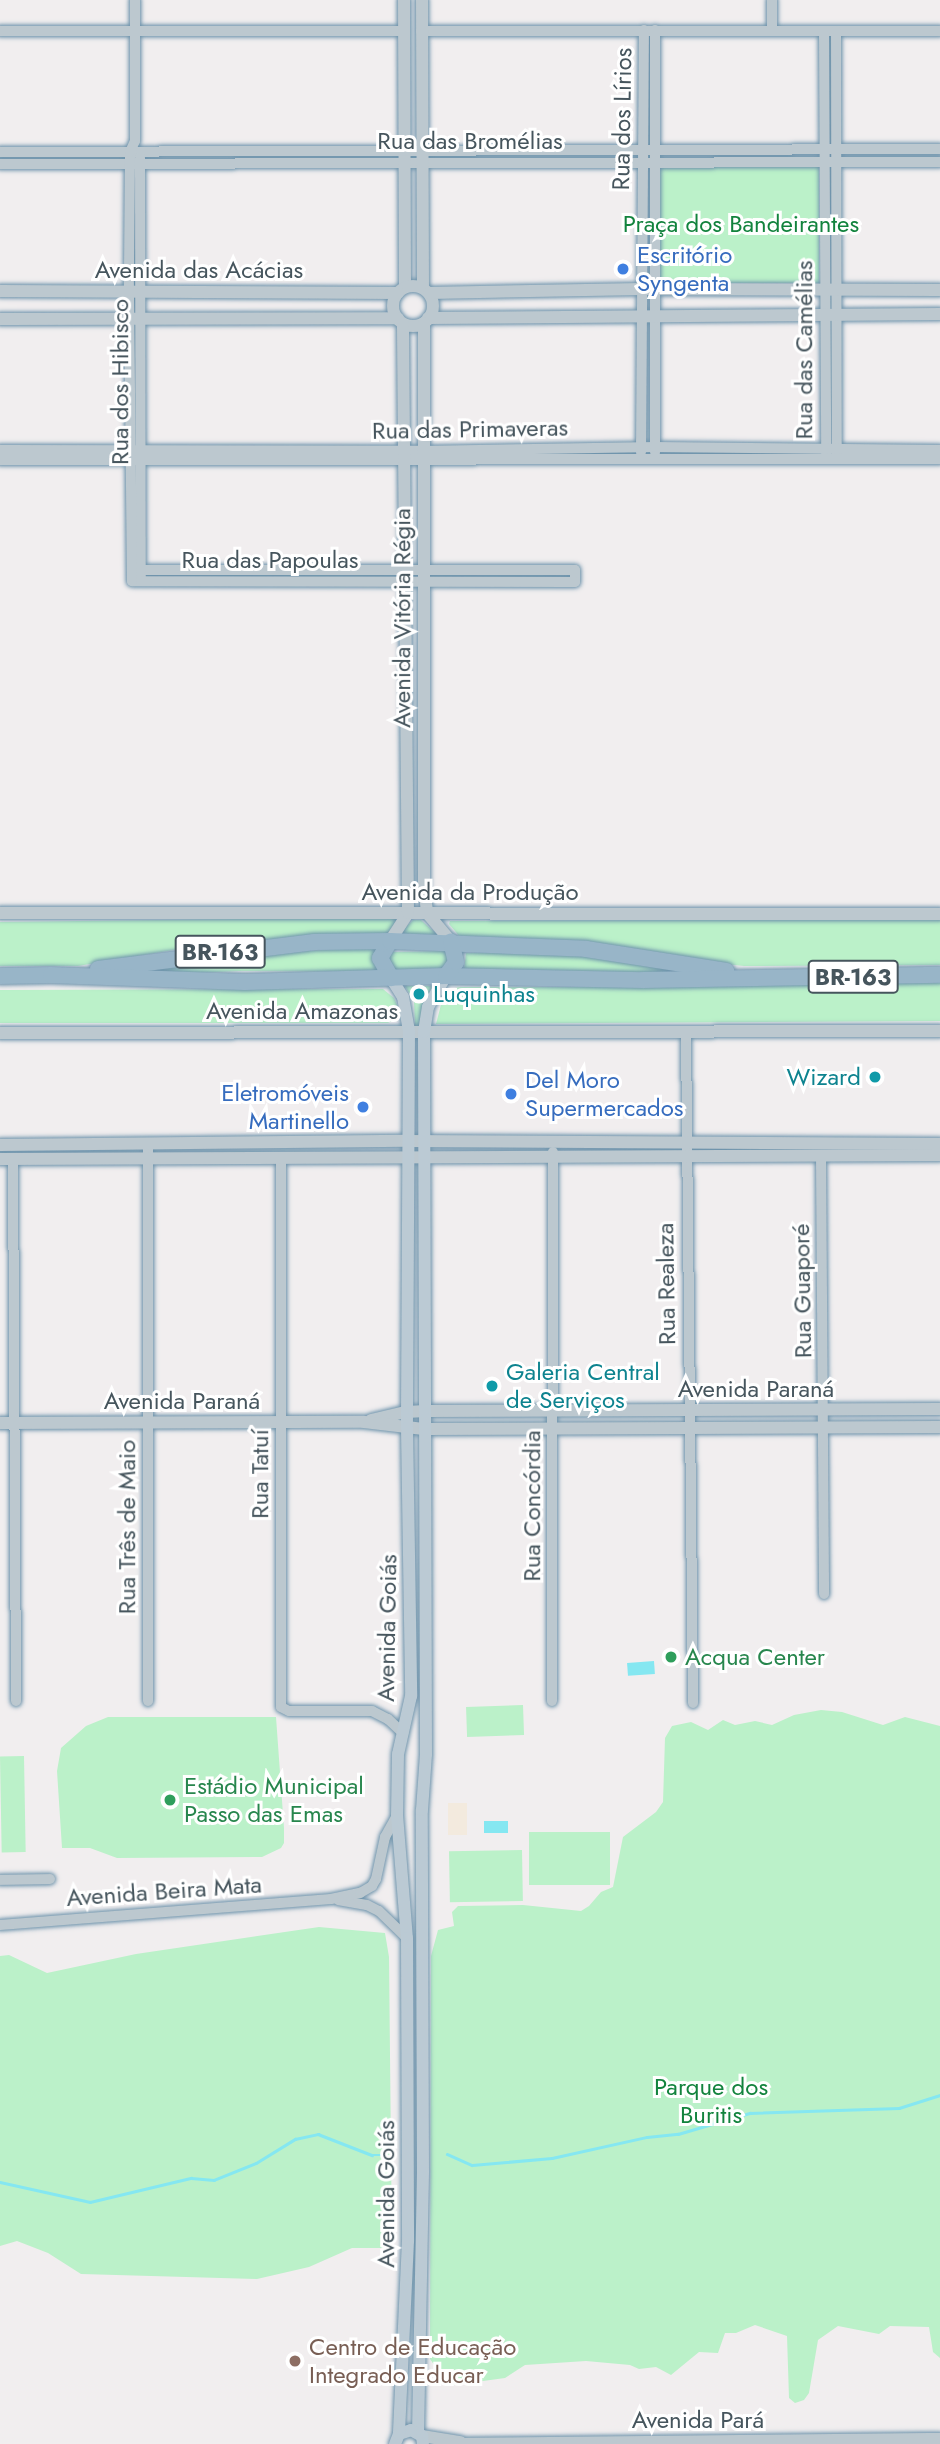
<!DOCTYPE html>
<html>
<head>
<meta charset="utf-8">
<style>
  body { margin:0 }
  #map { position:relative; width:940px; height:2444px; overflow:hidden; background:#f1eeef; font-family:Jost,sans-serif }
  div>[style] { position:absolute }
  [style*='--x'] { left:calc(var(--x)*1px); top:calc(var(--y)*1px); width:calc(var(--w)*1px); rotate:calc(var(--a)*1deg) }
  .green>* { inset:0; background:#bbf1c9; transform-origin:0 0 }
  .sand>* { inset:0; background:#f3eade; transform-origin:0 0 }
  .water>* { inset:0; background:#85e7f1; transform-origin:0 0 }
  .stream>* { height:2.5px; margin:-1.25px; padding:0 1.25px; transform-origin:1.25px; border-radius:1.25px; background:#85e7f1 }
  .roads { filter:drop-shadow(0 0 2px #6f94ac) drop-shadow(0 0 2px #6f94ac) }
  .minor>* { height:10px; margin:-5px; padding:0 5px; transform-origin:5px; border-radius:5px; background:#bcc8cf }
  .tertiary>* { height:12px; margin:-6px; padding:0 6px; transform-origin:6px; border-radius:6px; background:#bcc8cf }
  .tertiary>.ring { margin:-6px; padding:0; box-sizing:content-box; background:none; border:12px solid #bcc8cf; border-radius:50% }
  .secondary>* { height:12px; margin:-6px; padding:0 6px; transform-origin:6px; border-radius:6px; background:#bbcad4 }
  .trunk>* { height:16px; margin:-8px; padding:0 8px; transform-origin:8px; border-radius:8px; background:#98b5c8 }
  .dots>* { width:19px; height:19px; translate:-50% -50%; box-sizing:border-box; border:4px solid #fff; border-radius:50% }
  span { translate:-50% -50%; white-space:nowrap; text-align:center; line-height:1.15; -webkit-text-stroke:6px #fff; paint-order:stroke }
  .shield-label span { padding:2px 5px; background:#fff; border:2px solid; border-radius:5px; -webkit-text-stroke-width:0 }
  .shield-label { font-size:23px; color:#46555d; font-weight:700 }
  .street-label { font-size:24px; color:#46555d }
  .park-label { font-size:24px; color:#12833d }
  .shop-label { font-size:24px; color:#366cbe }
  .left { translate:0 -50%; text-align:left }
  .right { translate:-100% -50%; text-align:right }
  .culture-label { font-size:24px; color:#0d838f }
  .leisure-label { font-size:24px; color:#27864d }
  .education-label { font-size:24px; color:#785e54 }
</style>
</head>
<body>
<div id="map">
  <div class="green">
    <div style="left:659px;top:165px;width:160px;height:118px"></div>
    <div style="clip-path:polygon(396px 917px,396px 922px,386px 937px,221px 942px,78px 966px,0 966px,0 922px)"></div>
    <div style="clip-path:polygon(940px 919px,940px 965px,744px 966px,460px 937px,449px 924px,450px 921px)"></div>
    <div style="clip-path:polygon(413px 920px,421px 920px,441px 938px,396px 937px)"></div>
    <div style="clip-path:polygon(380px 946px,381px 972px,239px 971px,130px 976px,127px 973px,279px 953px)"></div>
    <div style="clip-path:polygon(529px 950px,666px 966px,689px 975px,464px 970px,466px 953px)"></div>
    <div style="clip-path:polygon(448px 951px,451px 954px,445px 971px,393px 974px,386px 960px,388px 952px)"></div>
    <div style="clip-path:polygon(940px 980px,940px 1021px,436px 1024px,443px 997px,450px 989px,460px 987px,673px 987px)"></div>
    <div style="clip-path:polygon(405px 986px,432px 986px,424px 1004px,422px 1026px,415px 1026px,414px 1002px)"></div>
    <div style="clip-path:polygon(383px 989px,394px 998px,399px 1009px,395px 1019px,388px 1023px,0 1023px,0 990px)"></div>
    <div style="left:523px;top:1705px;width:30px;height:57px;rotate:88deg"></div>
    <div style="clip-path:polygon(821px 1710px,842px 1712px,883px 1725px,905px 1717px,940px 1726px,940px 2358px,933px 2352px,929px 2327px,890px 2326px,879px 2334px,838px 2326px,818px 2340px,809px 2393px,804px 2400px,795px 2403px,789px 2398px,787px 2336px,755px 2325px,736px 2333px,725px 2333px,718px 2353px,699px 2352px,671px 2375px,656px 2367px,639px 2369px,630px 2365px,586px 2361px,525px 2365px,505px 2378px,454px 2385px,442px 2376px,430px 2359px,431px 1956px,438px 1930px,454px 1926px,452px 1912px,458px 1906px,523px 1905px,581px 1911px,589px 1906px,601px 1892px,613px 1887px,623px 1837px,656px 1812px,663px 1802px,665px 1738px,672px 1726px,691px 1722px,708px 1730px,723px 1720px,735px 1725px,755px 1721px,772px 1725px,794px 1715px)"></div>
    <div style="clip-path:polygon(108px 1717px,276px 1717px,284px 1828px,284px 1843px,281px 1848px,262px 1857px,117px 1858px,90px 1848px,62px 1848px,57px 1771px,61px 1748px,86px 1726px)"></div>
    <div style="left:24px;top:1756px;width:96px;height:24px;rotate:89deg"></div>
    <div style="left:529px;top:1832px;width:81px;height:53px"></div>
    <div style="left:522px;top:1850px;width:51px;height:73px;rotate:89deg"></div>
    <div style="clip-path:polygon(319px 1927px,385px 1933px,389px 1957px,392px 2248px,352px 2248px,309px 2267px,257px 2279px,81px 2274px,48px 2253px,17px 2241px,0 2246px,0 1956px,9px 1955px,47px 1973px,136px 1954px)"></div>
  </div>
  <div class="sand">
    <div style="left:448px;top:1803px;width:19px;height:32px"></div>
  </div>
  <div class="water">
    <div style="left:654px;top:1661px;width:13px;height:27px;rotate:86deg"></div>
    <div style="left:484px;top:1821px;width:24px;height:12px"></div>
  </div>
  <div class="stream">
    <div style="--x:447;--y:2154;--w:27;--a:24"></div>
    <div style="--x:472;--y:2165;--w:80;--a:-5"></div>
    <div style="--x:552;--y:2158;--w:97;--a:-12.5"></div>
    <div style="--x:647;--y:2137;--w:31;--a:-6"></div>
    <div style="--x:678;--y:2134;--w:75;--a:-16.3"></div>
    <div style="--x:750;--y:2113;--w:149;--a:-1.9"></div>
    <div style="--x:899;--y:2108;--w:43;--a:-17.6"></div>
    <div style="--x:0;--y:2182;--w:92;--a:12.5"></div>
    <div style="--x:90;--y:2202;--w:104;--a:-13.4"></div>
    <div style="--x:191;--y:2178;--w:23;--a:5"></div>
    <div style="--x:214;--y:2180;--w:45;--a:-22"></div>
    <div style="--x:256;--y:2163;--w:46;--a:-31.6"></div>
    <div style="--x:295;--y:2139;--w:24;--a:-12"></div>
    <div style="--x:318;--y:2134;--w:58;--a:21.3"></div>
    <div style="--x:372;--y:2155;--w:14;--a:0"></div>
  </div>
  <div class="roads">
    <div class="minor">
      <div style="--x:772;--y:0;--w:31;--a:90"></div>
      <div style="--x:655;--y:30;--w:422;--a:90"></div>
      <div style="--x:0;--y:31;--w:405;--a:0"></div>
      <div style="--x:421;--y:31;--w:519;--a:0"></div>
      <div style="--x:824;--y:31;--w:424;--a:89.7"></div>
      <div style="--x:836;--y:31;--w:424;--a:89.9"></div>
      <div style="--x:0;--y:152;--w:940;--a:-0.18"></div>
      <div style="--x:140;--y:158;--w:419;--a:89.9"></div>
      <div style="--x:0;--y:164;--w:940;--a:-0.12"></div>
      <div style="--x:0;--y:450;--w:422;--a:0.1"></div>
      <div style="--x:422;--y:451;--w:233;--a:-1"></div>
      <div style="--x:655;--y:447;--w:285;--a:0.6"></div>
      <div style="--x:641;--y:452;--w:422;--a:-89.6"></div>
      <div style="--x:0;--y:460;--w:940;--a:-0.06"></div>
      <div style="--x:132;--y:570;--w:443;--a:0"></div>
      <div style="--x:575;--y:570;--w:12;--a:90"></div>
      <div style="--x:575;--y:582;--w:443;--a:-179.9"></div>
      <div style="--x:132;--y:581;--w:309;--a:-90.6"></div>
      <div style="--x:129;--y:272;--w:120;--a:-89.5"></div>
      <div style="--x:130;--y:152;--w:12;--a:-66"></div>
      <div style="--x:135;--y:141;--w:141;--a:-90"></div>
      <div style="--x:686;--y:1032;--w:671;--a:89.4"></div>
      <div style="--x:148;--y:1144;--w:557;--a:90"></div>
      <div style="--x:821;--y:1156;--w:438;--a:89.6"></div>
      <div style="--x:281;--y:1157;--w:550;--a:90"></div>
      <div style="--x:281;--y:1707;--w:9;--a:27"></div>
      <div style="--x:289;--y:1711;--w:83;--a:0"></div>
      <div style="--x:372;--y:1711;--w:18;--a:27"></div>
      <div style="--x:388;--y:1719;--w:21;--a:43"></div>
      <div style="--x:13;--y:1159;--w:542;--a:89.68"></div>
      <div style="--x:552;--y:1701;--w:549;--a:-89.9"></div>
      <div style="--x:0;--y:1880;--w:50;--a:-1.1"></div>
      <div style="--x:338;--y:1900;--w:29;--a:10"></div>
      <div style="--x:367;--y:1905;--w:13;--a:27"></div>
      <div style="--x:379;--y:1911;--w:39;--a:44"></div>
      <div style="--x:0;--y:1925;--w:332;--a:-4.5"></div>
      <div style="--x:331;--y:1899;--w:30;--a:-12"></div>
      <div style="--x:360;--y:1893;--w:14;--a:-30"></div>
      <div style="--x:372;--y:1886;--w:8;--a:-60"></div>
      <div style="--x:376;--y:1879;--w:43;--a:-77.9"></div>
      <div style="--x:385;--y:1837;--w:25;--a:-61"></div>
    </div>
    <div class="tertiary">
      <div style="--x:404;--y:0;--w:287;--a:89.8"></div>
      <div style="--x:422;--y:0;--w:288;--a:89.8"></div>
      <div class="ring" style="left:393px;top:286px;width:28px;height:28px"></div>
      <div style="--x:0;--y:291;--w:398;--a:0.3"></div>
      <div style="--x:429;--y:293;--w:213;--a:-1.1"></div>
      <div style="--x:642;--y:289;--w:298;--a:0.2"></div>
      <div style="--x:428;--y:318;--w:512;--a:-0.45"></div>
      <div style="--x:0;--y:319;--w:398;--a:-0.1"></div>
      <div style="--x:424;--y:323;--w:564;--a:90"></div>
      <div style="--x:424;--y:887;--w:26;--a:83"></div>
      <div style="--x:427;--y:913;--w:38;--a:50"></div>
      <div style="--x:0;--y:913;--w:940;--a:0.06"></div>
      <div style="--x:390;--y:941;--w:33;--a:-57"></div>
      <div style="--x:408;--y:913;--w:589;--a:-90.49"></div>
      <div style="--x:0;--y:1033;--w:940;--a:-0.12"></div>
      <div style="--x:0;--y:1145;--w:406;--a:-0.6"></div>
      <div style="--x:406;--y:1141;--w:534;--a:0.32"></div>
      <div style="--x:0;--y:1159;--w:940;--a:-0.24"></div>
      <div style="--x:371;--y:1420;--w:37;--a:-13"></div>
      <div style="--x:407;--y:1412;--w:18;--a:-3"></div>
      <div style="--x:425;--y:1411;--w:515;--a:-0.22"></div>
      <div style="--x:0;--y:1423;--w:364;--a:-0.2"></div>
      <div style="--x:364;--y:1422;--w:60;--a:6.7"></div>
      <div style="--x:424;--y:1429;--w:516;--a:-0.22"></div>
      <div style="--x:422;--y:2436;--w:39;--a:9"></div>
      <div style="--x:456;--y:2444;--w:484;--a:-0.6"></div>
    </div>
    <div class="secondary">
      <div style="--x:391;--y:978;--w:22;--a:58"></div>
      <div style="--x:403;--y:997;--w:36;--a:80"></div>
      <div style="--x:409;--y:1032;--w:396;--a:90.3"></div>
      <div style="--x:407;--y:1428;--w:268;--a:89.1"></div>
      <div style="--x:411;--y:1696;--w:59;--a:102.6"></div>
      <div style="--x:398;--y:1754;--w:61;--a:90.9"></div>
      <div style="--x:397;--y:1815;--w:123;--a:85.4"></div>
      <div style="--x:407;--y:1938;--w:303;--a:89.8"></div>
      <div style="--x:408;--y:2241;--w:193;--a:92.7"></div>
      <div style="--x:418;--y:2433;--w:262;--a:-88.9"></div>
      <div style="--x:423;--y:2171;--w:361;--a:-90.2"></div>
      <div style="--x:422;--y:1810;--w:56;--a:-85.9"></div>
      <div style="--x:426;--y:1754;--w:722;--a:-90.16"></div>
      <div style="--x:424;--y:1032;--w:25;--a:-81"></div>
      <div style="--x:428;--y:1007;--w:36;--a:-60"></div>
      <div style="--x:395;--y:2444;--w:11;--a:-68"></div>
      <div style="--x:399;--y:2434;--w:13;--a:-18"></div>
      <div style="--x:411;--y:2430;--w:13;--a:29"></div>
      <div style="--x:422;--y:2436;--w:8;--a:83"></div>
    </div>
    <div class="trunk">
      <div style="--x:390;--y:941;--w:20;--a:120"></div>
      <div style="--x:380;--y:958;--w:23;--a:61"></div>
      <div style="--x:98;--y:969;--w:218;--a:-7.1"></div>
      <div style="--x:314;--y:942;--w:76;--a:-0.8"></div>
      <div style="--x:390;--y:941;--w:196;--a:2.3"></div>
      <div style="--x:586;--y:949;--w:142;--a:8.9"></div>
      <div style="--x:0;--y:976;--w:51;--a:-1.1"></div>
      <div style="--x:51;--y:975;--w:194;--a:2.1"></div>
      <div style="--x:245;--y:982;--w:201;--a:-1.7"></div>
      <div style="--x:446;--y:976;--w:197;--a:1.2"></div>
      <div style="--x:643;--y:980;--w:297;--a:-1"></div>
      <div style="--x:446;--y:976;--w:17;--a:-54"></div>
      <div style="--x:456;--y:962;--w:21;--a:-104"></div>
    </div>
  </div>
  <div class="dots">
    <div style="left:623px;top:269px;background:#3f7fe0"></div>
    <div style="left:419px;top:994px;background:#0f9aa8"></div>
    <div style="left:875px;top:1077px;background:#0f9aa8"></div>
    <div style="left:511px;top:1094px;background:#3f7fe0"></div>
    <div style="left:363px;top:1107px;background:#3f7fe0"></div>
    <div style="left:492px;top:1386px;background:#0f9aa8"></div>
    <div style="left:671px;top:1657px;background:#2e9e5b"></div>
    <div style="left:170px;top:1800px;background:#2e9e5b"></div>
    <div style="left:295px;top:2361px;background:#8d6e63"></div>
  </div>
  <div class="shield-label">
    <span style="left:220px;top:952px">BR-163</span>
    <span style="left:853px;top:977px">BR-163</span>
  </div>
  <div class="street-label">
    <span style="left:622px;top:119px;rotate:-89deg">Rua dos Lírios</span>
    <span style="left:470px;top:141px">Rua das Bromélias</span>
    <span style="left:199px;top:270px">Avenida das Acácias</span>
    <span style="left:804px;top:350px;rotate:-90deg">Rua das Camélias</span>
    <span style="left:120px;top:382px;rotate:-90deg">Rua dos Hibisco</span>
    <span style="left:470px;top:429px;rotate:-1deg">Rua das Primaveras</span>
    <span style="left:270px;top:560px">Rua das Papoulas</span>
    <span style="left:402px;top:618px;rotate:-90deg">Avenida Vitória Régia</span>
    <span style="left:470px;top:892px">Avenida da Produção</span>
    <span style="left:302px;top:1011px">Avenida Amazonas</span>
    <span style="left:666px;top:1284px;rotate:-91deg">Rua Realeza</span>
    <span style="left:802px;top:1291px;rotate:-91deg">Rua Guaporé</span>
    <span style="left:756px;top:1389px">Avenida Paraná</span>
    <span style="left:182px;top:1401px">Avenida Paraná</span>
    <span style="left:260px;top:1474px;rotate:-90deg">Rua Tatuí</span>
    <span style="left:532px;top:1506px;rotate:-90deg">Rua Concórdia</span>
    <span style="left:127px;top:1527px;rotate:-90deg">Rua Três de Maio</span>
    <span style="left:387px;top:1628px;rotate:-89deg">Avenida Goiás</span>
    <span style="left:164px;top:1891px;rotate:-4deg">Avenida Beira Mata</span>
    <span style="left:386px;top:2194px;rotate:-90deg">Avenida Goiás</span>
    <span style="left:698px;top:2420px">Avenida Pará</span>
  </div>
  <div class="park-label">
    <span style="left:741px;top:224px">Praça dos Bandeirantes</span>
    <span style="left:711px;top:2101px">Parque dos<br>Buritis</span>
  </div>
  <div class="shop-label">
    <span class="left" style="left:637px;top:269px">Escritório<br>Syngenta</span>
    <span class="left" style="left:525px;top:1094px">Del Moro<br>Supermercados</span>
    <span class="right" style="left:349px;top:1107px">Eletromóveis<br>Martinello</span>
  </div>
  <div class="culture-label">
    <span class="left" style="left:433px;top:994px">Luquinhas</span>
    <span class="right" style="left:861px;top:1077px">Wizard</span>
    <span class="left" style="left:506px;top:1386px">Galeria Central<br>de Serviços</span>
  </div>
  <div class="leisure-label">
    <span class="left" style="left:685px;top:1657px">Acqua Center</span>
    <span class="left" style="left:184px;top:1800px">Estádio Municipal<br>Passo das Emas</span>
  </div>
  <div class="education-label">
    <span class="left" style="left:309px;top:2361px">Centro de Educação<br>Integrado Educar</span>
  </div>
</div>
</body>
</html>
